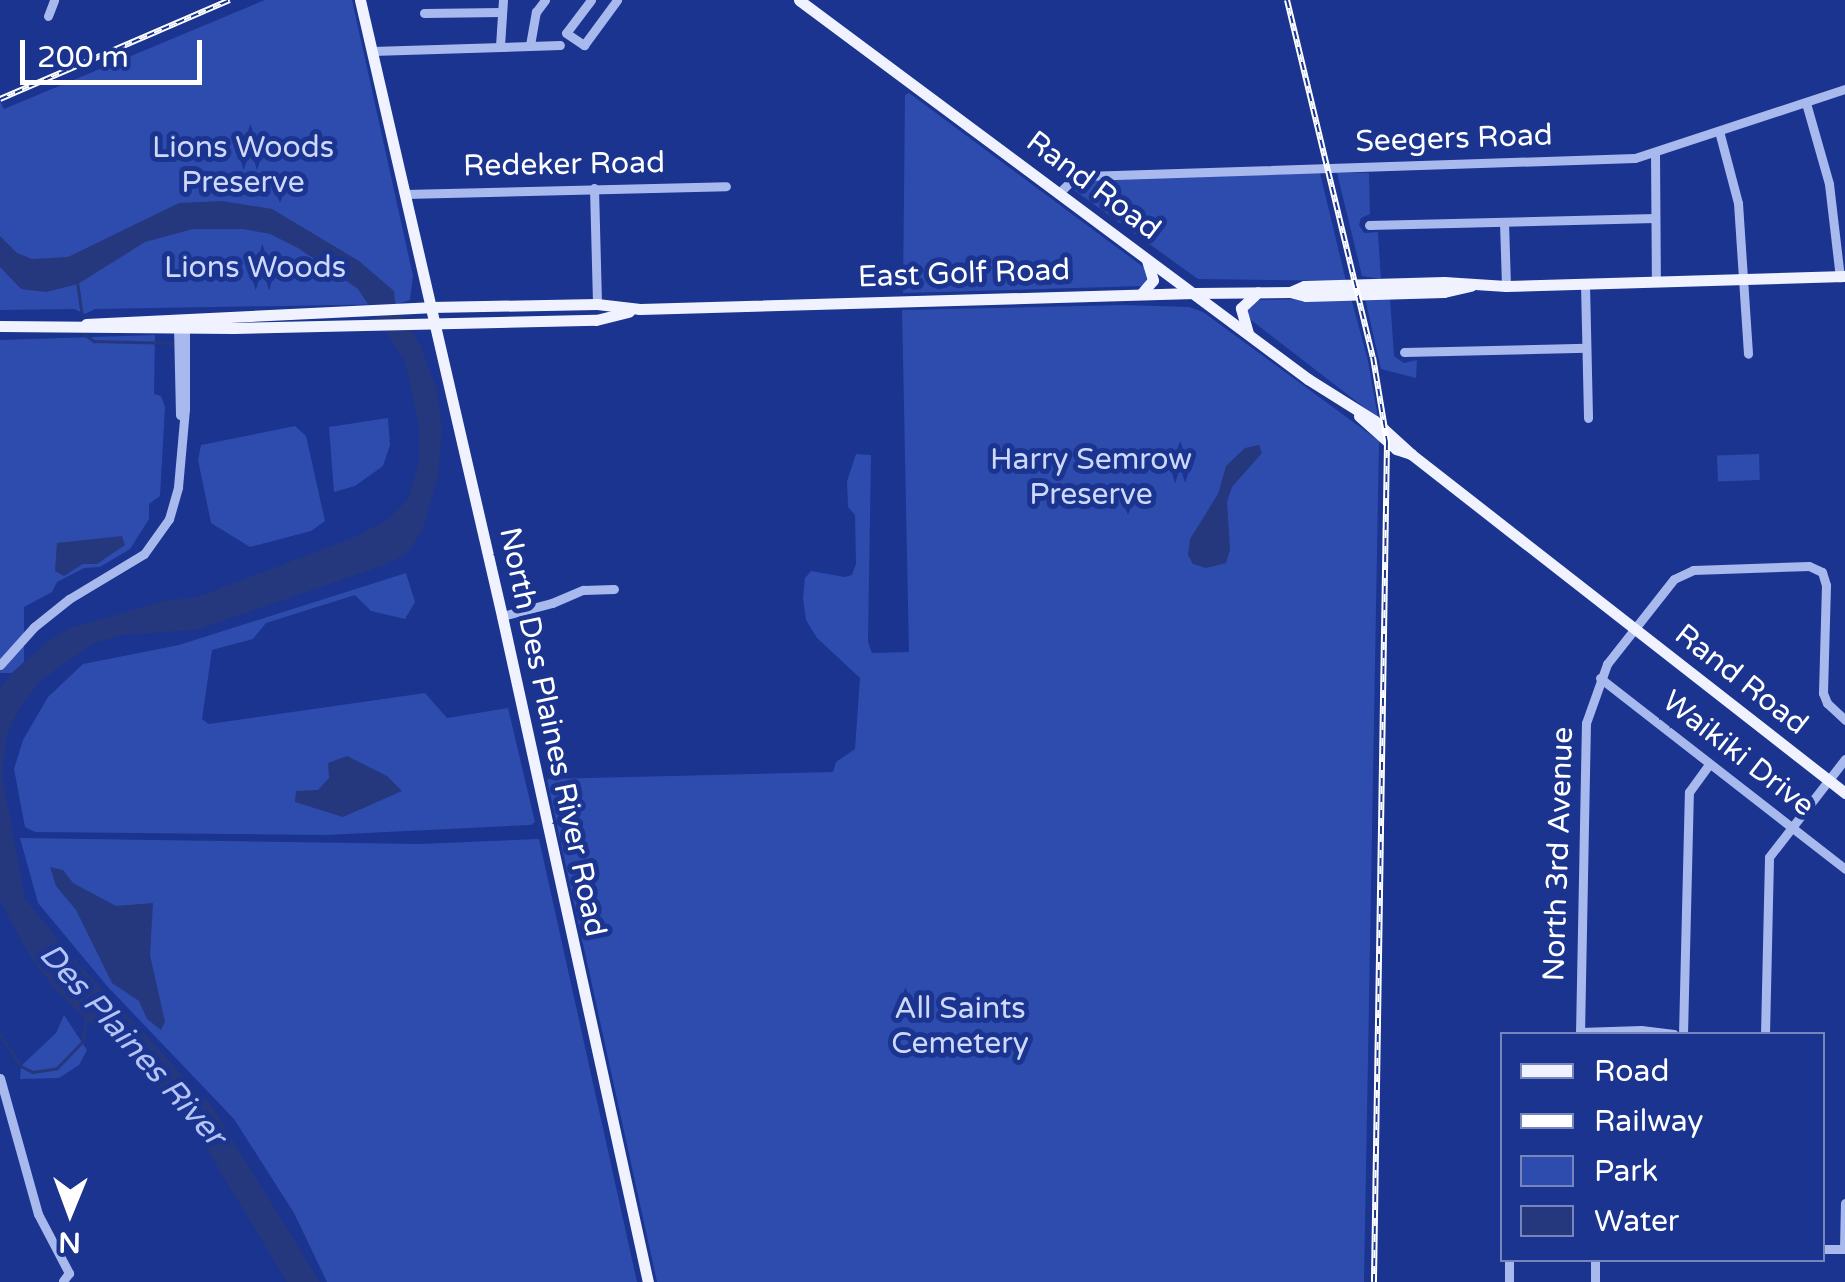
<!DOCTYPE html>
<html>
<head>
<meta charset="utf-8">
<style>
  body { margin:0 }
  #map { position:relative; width:1845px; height:1282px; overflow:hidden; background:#1a348f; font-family:"Varela Round",sans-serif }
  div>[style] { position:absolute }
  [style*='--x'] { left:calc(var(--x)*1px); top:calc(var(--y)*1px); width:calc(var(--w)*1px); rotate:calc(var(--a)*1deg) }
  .green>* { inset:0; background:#2d4cae; transform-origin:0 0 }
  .water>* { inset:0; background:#25387d }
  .stream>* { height:2.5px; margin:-1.25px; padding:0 1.25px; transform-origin:1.25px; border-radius:1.25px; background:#25387d }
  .minor>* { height:9px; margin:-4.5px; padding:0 4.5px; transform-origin:4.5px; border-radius:4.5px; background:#a8b9ee }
  .major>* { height:11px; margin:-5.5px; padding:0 5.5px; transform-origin:5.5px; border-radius:5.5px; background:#f0f2ff }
  .rail>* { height:6px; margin-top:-3px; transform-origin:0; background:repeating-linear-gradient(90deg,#1a348f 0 8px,#fff 0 16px); box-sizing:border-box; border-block:2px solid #fff }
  span { translate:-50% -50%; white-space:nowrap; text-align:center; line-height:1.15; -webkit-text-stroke:10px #1a348f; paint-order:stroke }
  .street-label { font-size:30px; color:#fff }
  .park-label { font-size:30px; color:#ced9fa }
  .water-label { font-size:32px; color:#b4c4f5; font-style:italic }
  .legend { position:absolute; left:1500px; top:1032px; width:325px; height:230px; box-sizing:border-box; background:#1a348f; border:2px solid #7685bc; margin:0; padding:12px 18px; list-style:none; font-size:30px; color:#fff }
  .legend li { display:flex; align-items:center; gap:20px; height:50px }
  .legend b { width:50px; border:2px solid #7685bc }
  .north { position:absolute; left:20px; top:1162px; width:100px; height:100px; -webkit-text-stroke:8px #1a348f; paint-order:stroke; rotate:181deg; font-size:28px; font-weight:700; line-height:40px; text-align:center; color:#fff }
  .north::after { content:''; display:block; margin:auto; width:35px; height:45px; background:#fff; clip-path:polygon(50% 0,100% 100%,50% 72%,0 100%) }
  .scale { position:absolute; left:20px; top:40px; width:182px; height:45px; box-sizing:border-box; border:5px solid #fff; border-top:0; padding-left:12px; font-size:30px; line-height:35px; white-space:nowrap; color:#fff; -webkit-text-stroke:8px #1a348f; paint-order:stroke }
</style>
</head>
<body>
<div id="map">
  <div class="green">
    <div style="clip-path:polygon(265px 0,352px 0,413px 276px,410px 300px,398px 304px,95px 309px,85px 314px,74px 309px,0 310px,0 101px,4px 109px)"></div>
    <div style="clip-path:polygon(909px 93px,1146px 269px,1149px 276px,1143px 286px,903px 293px,905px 95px)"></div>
    <div style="clip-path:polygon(1320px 173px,1346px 281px,1198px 279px,1074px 190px,1077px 183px,1086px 180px)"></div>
    <div style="clip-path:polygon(1337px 173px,1369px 173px,1370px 214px,1361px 218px,1359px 225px,1364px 233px,1378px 232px,1381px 279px,1362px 276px)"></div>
    <div style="clip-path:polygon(1390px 297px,1394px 356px,1404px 363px,1417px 360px,1416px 378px,1381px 369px,1365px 298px)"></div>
    <div style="clip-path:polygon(1351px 298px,1368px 361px,1378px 418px,1247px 317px,1247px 303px,1256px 300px)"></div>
    <div style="clip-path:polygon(1124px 305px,1189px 307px,1203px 312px,1379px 441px,1364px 1282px,657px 1282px,547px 779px,833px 772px,836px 762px,855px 749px,860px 678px,817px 638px,806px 620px,803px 598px,805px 578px,811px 571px,845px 577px,852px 575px,856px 564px,855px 515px,848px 507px,847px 481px,856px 454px,871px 455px,868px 642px,872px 653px,909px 652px,902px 310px)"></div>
    <div style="clip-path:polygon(155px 335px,154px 394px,161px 396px,165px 407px,160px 496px,149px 504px,149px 519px,130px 549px,100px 567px,84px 568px,57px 582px,52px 592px,24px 607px,24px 662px,12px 673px,0 673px,0 340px)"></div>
    <div style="clip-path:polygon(388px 418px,390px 445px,383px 466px,355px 486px,334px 492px,329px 427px)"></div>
    <div style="clip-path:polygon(295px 426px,306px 436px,325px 521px,311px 531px,250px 547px,211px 523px,198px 460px,201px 445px)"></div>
    <div style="left:1759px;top:454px;width:26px;height:42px;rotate:88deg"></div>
    <div style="clip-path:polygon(406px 573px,415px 602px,405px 619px,371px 611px,355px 595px,266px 623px,253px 639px,212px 650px,202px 719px,209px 724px,425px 693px,447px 718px,508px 708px,535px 822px,531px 825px,325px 835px,35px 832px,25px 827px,14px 769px,23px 740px,48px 697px,83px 664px,179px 645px)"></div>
    <div style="clip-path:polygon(20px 838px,419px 844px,539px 839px,637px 1282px,327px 1282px,294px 1213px,234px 1119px,107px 986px,38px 903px)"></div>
    <div style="clip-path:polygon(64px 1015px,87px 1050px,79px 1065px,59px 1078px,20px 1079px,21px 1066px,56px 1033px)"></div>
  </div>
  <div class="water">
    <div style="clip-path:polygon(222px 201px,272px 209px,359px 261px,394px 291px,395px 302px,421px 347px,437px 390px,442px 430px,438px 477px,422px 531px,408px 553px,382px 566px,196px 630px,121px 635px,92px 644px,40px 681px,17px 712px,7px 736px,2px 774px,25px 898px,66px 950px,213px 1108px,320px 1282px,287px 1282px,203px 1143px,147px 1075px,60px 995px,30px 957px,0 901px,0 688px,12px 673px,49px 640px,74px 627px,164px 601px,197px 597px,352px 538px,386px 521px,408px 499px,419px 462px,419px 426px,405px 361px,358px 289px,298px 248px,270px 234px,243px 229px,193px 229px,145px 242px,78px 284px,46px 292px,21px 289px,0 267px,0 236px,17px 253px,32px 259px,68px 257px,179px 203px)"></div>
    <div style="clip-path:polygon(1259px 445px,1262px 453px,1232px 487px,1227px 502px,1230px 550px,1226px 563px,1206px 568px,1193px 564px,1188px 555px,1190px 539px,1218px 494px,1226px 466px,1245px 448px)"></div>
    <div style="clip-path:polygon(122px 536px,125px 545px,97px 564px,83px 564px,64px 576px,55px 571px,57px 543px)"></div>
    <div style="clip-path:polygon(347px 756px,387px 776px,402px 791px,343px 817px,295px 802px,296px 791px,318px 790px,329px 778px,328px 763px)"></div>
    <div style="clip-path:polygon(50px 867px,63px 870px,73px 883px,116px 906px,153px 903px,150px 955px,165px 1022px,161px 1030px,147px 1019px,139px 1001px,112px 983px,76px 910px,56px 886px)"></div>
  </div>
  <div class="stream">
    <div style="--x:78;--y:285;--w:29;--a:82"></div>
    <div style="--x:83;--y:333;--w:14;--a:36"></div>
    <div style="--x:94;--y:341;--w:80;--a:1.4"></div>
    <div style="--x:0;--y:1034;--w:38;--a:57"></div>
    <div style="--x:21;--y:1066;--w:13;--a:27"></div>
    <div style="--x:33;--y:1072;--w:24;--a:-9"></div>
    <div style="--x:57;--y:1068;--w:36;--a:-46"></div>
    <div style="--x:82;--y:1042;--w:25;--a:-81"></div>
  </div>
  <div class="minor">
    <div style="--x:591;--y:0;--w:41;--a:127.1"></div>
    <div style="--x:566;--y:33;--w:22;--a:34"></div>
    <div style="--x:584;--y:45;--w:56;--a:-53.7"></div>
    <div style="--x:424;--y:13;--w:78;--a:-0.7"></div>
    <div style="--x:48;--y:16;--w:17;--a:-69"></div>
    <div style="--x:530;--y:45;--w:34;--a:-80"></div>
    <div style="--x:536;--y:12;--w:15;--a:-53"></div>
    <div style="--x:500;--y:46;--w:46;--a:-86.3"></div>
    <div style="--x:372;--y:51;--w:188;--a:-1.8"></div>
    <div style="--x:1806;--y:103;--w:84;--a:74.1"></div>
    <div style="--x:1829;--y:184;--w:94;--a:83.3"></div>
    <div style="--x:1719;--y:131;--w:74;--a:75.2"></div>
    <div style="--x:1738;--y:203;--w:151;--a:86.2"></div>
    <div style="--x:1655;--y:152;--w:129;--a:89.6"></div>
    <div style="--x:594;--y:188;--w:116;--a:88.5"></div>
    <div style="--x:1060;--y:192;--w:20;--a:-45"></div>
    <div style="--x:1074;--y:178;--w:10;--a:-11"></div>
    <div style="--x:1084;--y:176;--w:551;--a:-1.87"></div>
    <div style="--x:1635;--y:158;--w:221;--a:-18.2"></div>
    <div style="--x:405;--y:194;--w:321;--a:-1.4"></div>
    <div style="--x:1504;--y:222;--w:64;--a:88.2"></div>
    <div style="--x:1369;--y:225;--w:286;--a:-1.4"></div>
    <div style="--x:1585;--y:284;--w:134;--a:88.7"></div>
    <div style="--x:178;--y:326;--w:89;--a:88.7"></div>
    <div style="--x:1404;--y:352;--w:182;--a:-1.3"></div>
    <div style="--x:502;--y:616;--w:52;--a:-14.6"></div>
    <div style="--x:552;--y:603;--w:34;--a:-23"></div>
    <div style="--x:583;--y:590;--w:31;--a:-2"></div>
    <div style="--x:0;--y:665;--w:51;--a:-48.2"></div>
    <div style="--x:34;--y:627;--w:45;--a:-38.7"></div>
    <div style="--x:69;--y:599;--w:87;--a:-31"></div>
    <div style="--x:144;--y:554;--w:43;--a:-54.5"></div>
    <div style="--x:169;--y:519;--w:33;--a:-74"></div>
    <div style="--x:178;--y:487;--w:78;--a:-84.9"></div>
    <div style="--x:185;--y:409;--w:83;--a:-90"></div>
    <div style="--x:1600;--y:678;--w:311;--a:37.9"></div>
    <div style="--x:1580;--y:1032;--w:61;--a:-1.9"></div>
    <div style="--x:1641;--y:1030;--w:33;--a:7"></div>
    <div style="--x:1580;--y:1034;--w:311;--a:-88.9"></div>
    <div style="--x:1586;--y:723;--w:63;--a:-70.4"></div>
    <div style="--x:1607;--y:664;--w:108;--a:-51.8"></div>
    <div style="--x:1674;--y:579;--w:21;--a:-25"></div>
    <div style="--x:1693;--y:570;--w:116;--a:-2"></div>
    <div style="--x:1809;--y:566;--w:14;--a:25"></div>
    <div style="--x:1822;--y:572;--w:14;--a:73"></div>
    <div style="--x:1826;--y:585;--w:108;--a:91.6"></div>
    <div style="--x:1823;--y:693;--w:11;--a:68"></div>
    <div style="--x:1827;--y:703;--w:25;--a:43"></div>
    <div style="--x:1683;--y:1034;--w:242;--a:-88.6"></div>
    <div style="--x:1689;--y:792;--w:34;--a:-54"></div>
    <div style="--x:1765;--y:1034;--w:177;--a:-88.7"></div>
    <div style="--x:1769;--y:857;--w:124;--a:-52.2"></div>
    <div style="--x:0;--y:1078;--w:141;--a:74.4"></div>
    <div style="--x:38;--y:1214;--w:67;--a:62.3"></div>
    <div style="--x:69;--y:1273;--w:10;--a:127"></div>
    <div style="--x:1822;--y:1249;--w:23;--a:0"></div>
    <div style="--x:1844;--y:1249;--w:46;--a:-88.8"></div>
    <div style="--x:1509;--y:1282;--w:22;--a:-90"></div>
    <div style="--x:1595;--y:1282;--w:22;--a:-90"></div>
  </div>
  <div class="major">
    <div style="--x:360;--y:0;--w:632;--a:77.02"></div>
    <div style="--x:502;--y:616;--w:682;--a:77.64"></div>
    <div style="--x:799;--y:0;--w:635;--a:36.67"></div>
    <div style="--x:1308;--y:379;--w:79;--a:32.1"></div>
    <div style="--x:1375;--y:421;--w:49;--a:42.5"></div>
    <div style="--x:1411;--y:454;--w:551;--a:37.99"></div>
    <div style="--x:1290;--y:292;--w:15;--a:-23"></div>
    <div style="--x:1304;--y:286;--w:140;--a:-1.6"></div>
    <div style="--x:1444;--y:282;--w:62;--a:3.7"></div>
    <div style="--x:1506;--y:286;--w:339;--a:-1.7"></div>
    <div style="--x:1141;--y:294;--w:18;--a:-49"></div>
    <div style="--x:1153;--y:280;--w:21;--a:-107"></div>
    <div style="--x:86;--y:324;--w:344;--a:-2.8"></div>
    <div style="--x:430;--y:307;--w:167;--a:-1"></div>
    <div style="--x:597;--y:304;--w:43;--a:6.6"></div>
    <div style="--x:640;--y:309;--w:554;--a:-1.65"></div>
    <div style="--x:1194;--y:293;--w:96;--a:-0.6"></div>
    <div style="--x:1290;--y:292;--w:16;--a:14"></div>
    <div style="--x:1306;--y:296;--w:138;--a:-1.7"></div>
    <div style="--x:1444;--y:292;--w:28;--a:-13"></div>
    <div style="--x:0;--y:326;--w:234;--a:0.5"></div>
    <div style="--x:234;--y:328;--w:362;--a:-1.3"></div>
    <div style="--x:596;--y:320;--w:34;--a:-14"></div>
    <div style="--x:1248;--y:333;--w:26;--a:-106"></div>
    <div style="--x:1241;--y:308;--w:23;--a:-43"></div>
    <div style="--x:1359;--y:416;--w:50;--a:41.7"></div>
    <div style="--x:1396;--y:449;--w:16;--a:18"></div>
  </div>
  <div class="rail">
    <div style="--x:1287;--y:0;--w:367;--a:76.5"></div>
    <div style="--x:1373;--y:357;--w:86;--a:80.6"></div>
    <div style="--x:1387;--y:442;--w:840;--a:90.89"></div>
    <div style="--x:0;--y:99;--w:250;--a:-23.3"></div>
  </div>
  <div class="street-label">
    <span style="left:1454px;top:139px;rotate:-2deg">Seegers Road</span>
    <span style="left:564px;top:165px;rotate:-1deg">Redeker Road</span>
    <span style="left:1093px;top:186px;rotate:37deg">Rand Road</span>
    <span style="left:964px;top:274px;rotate:-2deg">East Golf Road</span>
    <span style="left:1741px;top:680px;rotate:38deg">Rand Road</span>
    <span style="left:552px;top:732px;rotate:78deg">North Des Plaines River Road</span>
    <span style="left:1738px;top:754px;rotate:38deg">Waikiki Drive</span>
    <span style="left:1559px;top:854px;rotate:-88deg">North 3rd Avenue</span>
  </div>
  <div class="park-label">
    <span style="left:243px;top:165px">Lions Woods<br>Preserve</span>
    <span style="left:255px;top:268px">Lions Woods</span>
    <span style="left:1091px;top:477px">Harry Semrow<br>Preserve</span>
    <span style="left:960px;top:1026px">All Saints<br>Cemetery</span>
  </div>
  <div class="water-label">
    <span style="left:132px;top:1045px;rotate:48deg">Des Plaines River</span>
  </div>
  <ul class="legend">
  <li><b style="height:12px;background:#f0f2ff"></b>Road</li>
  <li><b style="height:12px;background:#fff"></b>Railway</li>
  <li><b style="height:28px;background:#2d4cae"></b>Park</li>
  <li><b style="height:28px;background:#25387d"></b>Water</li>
  </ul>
  <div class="north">N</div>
  <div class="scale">200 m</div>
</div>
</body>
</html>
